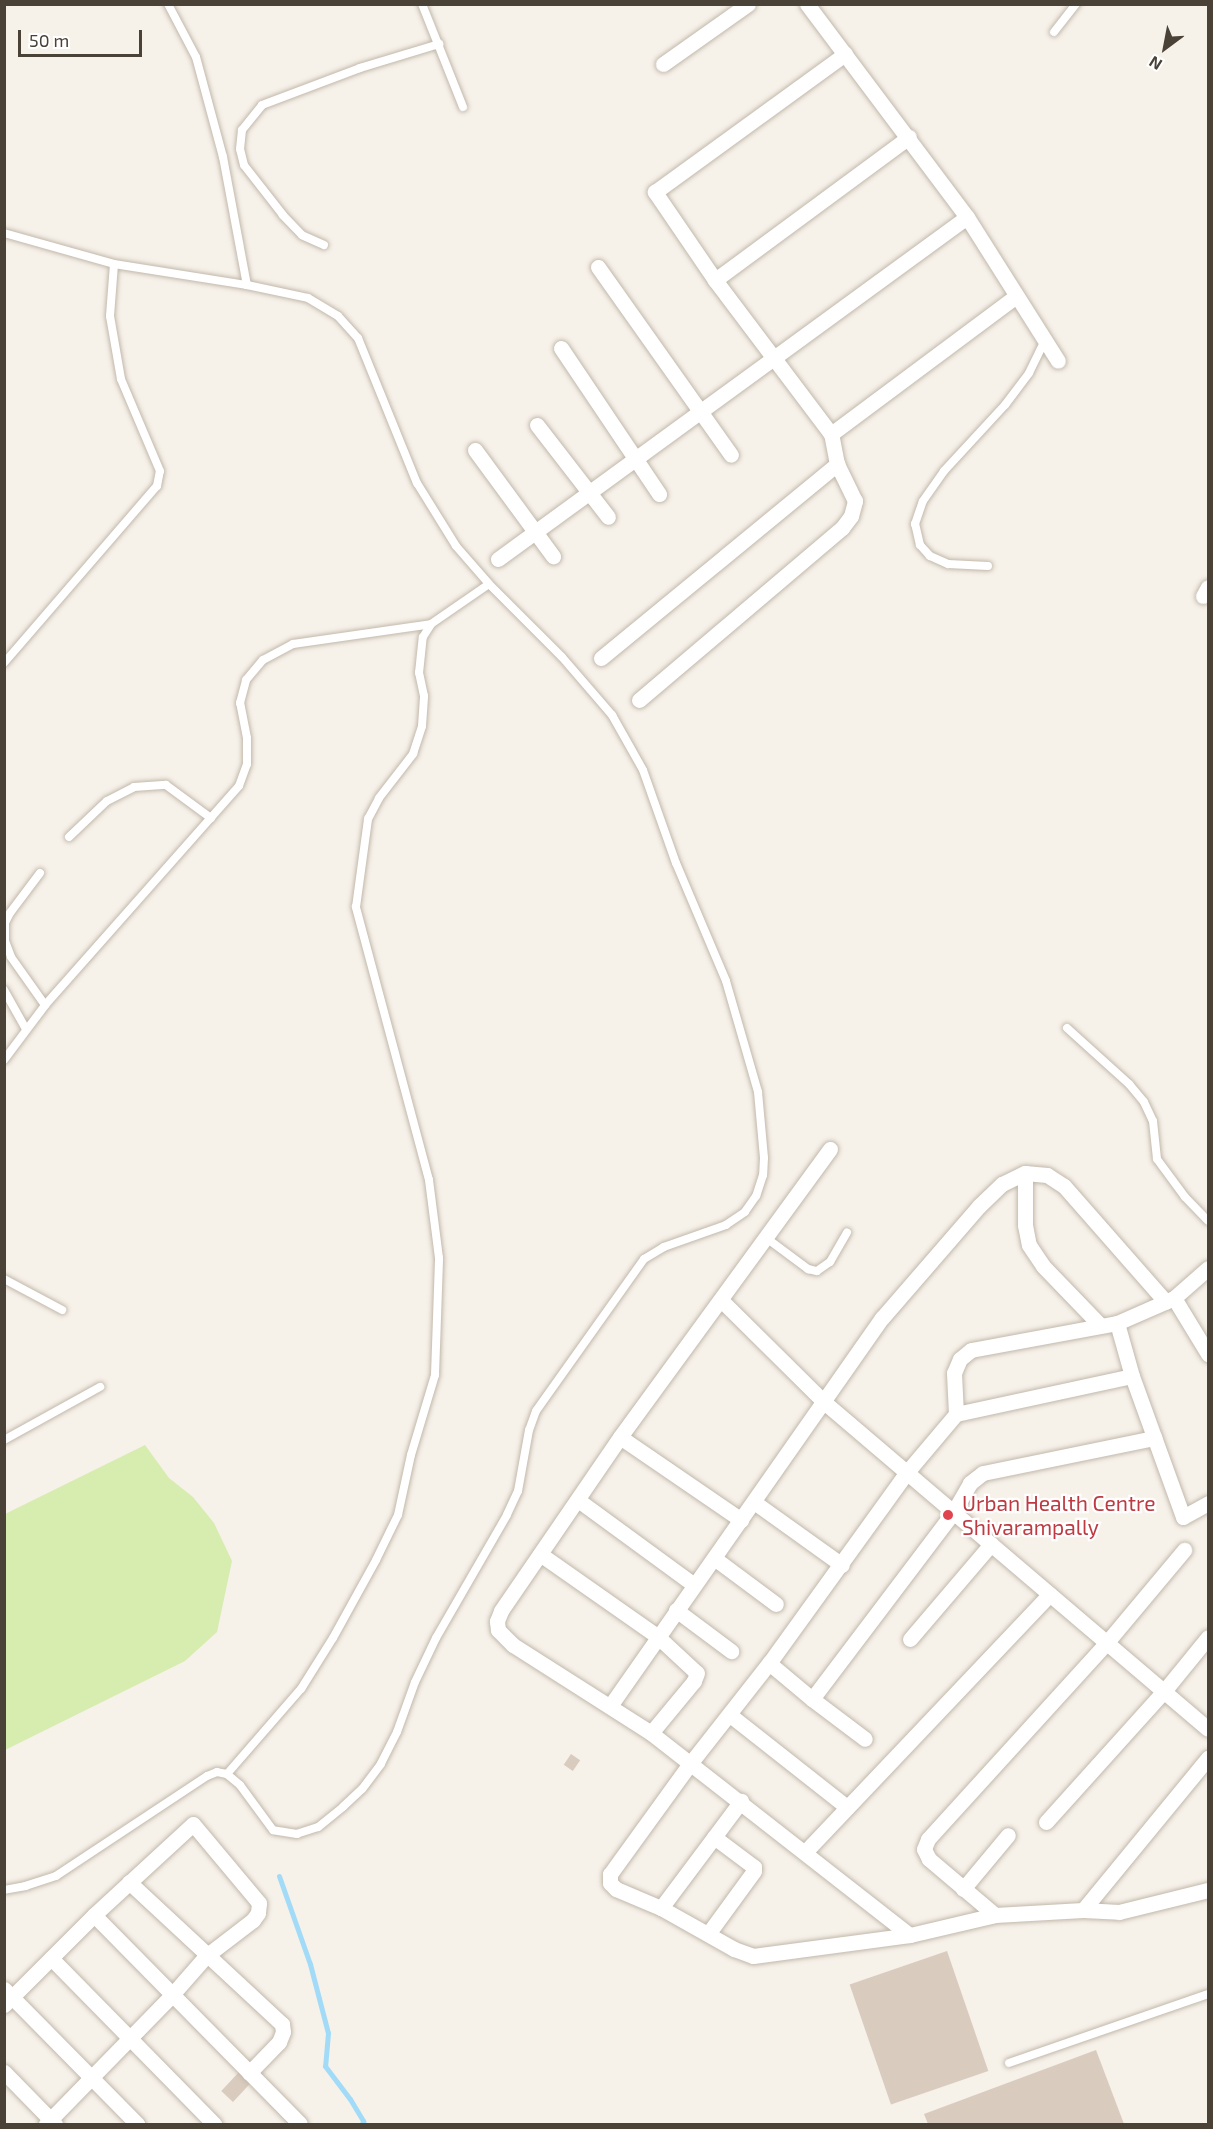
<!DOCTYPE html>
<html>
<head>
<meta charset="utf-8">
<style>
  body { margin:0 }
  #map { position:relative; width:1213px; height:2129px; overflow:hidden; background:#f6f1e9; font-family:"Exo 2",sans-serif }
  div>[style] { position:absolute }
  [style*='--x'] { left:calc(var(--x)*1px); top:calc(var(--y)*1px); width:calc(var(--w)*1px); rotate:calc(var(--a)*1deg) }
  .green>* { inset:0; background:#d6edaf }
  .stream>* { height:5px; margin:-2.5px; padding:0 2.5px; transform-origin:2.5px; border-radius:2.5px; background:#a2dbf7 }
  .building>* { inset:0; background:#d9ccbe; transform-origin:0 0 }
  .roads { filter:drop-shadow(0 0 2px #c2b8ab) drop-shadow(0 0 2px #c2b8ab) }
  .lane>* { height:8px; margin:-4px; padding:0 4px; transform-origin:4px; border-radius:4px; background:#fff }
  .street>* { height:15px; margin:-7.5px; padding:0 7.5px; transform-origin:7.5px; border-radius:7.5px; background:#fff }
  .dots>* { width:16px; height:16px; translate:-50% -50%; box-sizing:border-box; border:3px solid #fff; border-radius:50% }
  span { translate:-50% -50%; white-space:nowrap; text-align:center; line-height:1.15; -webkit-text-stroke:4.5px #fff; paint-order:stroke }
  .health-label { font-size:21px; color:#be3a42 }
  .left { translate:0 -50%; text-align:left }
  .frame { position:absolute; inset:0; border:6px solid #4a4137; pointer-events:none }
  .north { position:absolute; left:1135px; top:18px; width:60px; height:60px; -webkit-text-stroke:4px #fff; paint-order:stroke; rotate:212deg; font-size:16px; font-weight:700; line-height:24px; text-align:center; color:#4a4137 }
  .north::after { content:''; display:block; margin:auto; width:21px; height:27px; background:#4a4137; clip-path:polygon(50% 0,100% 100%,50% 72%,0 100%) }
  .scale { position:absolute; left:18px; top:30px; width:124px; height:27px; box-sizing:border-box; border:3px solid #4a4137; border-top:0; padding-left:8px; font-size:18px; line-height:21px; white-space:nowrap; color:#4a4137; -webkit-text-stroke:4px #fff; paint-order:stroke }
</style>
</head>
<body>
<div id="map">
  <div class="green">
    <div style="clip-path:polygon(145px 1445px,169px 1478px,193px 1497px,214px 1523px,232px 1561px,217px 1632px,185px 1661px,5px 1750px,5px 1514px)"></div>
  </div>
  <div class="stream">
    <div style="--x:279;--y:1876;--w:93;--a:70.6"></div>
    <div style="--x:310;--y:1964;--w:71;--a:75.4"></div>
    <div style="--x:328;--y:2033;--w:33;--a:95"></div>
    <div style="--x:325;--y:2066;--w:41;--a:52.9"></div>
    <div style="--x:350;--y:2099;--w:26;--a:59"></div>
    <div style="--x:363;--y:2121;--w:3;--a:108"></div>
  </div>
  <div class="building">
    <div style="left:571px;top:1754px;width:11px;height:13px;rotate:34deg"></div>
    <div style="left:947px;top:1951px;width:127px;height:103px;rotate:71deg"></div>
    <div style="clip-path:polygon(1096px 2050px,1124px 2124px,928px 2124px,924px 2114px)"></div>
    <div style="left:239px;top:2072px;width:16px;height:26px;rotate:43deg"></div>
  </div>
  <div class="roads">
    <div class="lane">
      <div style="--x:168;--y:4;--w:60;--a:62.2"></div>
      <div style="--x:196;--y:57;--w:104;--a:74.9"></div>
      <div style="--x:223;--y:157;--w:130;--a:79.4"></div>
      <div style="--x:422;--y:4;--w:111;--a:68.3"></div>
      <div style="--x:1054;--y:32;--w:36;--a:-52"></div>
      <div style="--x:4;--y:233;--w:114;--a:15.7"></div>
      <div style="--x:114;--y:264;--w:135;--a:9"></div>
      <div style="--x:247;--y:285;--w:62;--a:12"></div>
      <div style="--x:308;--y:298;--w:35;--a:31"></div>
      <div style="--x:338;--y:316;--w:30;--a:48"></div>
      <div style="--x:358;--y:338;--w:157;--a:67.9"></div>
      <div style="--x:417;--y:483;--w:74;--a:58.2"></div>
      <div style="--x:456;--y:546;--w:50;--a:49"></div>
      <div style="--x:489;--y:584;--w:103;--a:45"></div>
      <div style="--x:562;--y:657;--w:77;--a:49.2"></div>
      <div style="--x:612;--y:715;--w:63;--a:60.6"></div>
      <div style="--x:643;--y:770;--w:99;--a:70.5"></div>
      <div style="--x:676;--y:863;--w:128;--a:67"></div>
      <div style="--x:726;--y:981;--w:116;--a:73.9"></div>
      <div style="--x:758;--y:1092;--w:66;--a:84.8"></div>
      <div style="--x:764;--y:1158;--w:17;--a:93"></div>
      <div style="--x:763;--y:1175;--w:22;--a:108"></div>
      <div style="--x:756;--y:1196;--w:19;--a:125"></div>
      <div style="--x:745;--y:1212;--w:23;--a:146"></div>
      <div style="--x:726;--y:1225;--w:66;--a:160.5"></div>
      <div style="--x:664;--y:1247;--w:23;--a:149"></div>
      <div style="--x:644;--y:1259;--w:186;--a:125.4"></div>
      <div style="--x:536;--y:1411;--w:20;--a:110"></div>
      <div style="--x:529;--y:1430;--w:62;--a:100.2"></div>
      <div style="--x:518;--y:1491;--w:26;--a:115"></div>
      <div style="--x:507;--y:1515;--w:142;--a:120"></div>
      <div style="--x:436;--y:1638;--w:49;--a:115.5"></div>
      <div style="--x:415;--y:1682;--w:53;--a:109.8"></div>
      <div style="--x:397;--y:1732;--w:36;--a:117"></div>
      <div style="--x:381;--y:1764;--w:31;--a:127"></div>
      <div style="--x:362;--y:1789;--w:26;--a:137"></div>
      <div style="--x:343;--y:1807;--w:32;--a:141"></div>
      <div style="--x:318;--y:1827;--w:22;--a:162"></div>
      <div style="--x:297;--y:1834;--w:24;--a:-171"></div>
      <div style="--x:273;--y:1830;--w:56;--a:-126.3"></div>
      <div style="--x:240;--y:1785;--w:17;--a:-140"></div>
      <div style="--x:227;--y:1774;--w:10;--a:-169"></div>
      <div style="--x:217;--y:1772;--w:11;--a:158"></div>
      <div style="--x:207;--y:1776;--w:181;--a:146.5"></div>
      <div style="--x:56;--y:1876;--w:32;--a:162"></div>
      <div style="--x:26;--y:1886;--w:22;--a:170"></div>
      <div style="--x:324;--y:245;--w:24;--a:-156"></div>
      <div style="--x:302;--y:235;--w:28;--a:-134"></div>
      <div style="--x:283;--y:215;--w:63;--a:-128"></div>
      <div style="--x:244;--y:165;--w:16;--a:-104"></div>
      <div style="--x:240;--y:149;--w:19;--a:-84"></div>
      <div style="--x:242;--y:130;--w:32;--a:-51"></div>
      <div style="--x:262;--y:105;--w:105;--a:-20.7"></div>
      <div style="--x:360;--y:68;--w:83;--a:-16.9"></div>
      <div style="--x:988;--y:566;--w:40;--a:-177.1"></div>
      <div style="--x:948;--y:564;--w:20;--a:-156"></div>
      <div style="--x:930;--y:556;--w:15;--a:-132"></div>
      <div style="--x:920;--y:545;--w:22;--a:-103"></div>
      <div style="--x:915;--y:524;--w:24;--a:-71"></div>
      <div style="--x:923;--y:501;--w:37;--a:-55"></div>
      <div style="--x:944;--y:471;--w:90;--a:-47.3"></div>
      <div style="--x:1005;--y:405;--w:40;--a:-53"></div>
      <div style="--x:1029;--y:373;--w:37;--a:-64"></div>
      <div style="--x:4;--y:663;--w:234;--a:-49.2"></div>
      <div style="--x:157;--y:486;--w:15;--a:-79"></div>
      <div style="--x:160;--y:471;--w:100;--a:-113"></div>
      <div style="--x:121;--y:379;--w:64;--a:-99.9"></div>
      <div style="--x:110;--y:316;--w:52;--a:-85.6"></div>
      <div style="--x:69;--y:837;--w:52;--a:-43.5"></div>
      <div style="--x:107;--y:801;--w:30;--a:-27"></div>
      <div style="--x:134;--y:787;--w:32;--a:-4"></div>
      <div style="--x:166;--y:785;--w:56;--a:36.3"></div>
      <div style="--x:40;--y:873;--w:50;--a:126.9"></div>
      <div style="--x:10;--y:913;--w:11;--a:117"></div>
      <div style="--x:5;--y:923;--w:18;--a:90"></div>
      <div style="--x:5;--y:941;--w:17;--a:69"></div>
      <div style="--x:11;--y:957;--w:59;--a:54.7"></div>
      <div style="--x:4;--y:990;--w:45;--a:60.6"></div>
      <div style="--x:1067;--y:1028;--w:84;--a:42.1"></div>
      <div style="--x:1129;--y:1084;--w:23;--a:50"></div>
      <div style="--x:1144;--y:1102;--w:21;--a:65"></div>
      <div style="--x:1153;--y:1121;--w:38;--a:84"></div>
      <div style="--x:1157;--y:1159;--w:47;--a:53.6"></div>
      <div style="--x:1185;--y:1197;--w:33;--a:46"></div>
      <div style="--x:4;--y:1060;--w:70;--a:-53.1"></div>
      <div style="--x:46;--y:1004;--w:291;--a:-48.5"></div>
      <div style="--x:239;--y:786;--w:23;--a:-70"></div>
      <div style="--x:247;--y:764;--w:26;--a:-90"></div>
      <div style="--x:247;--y:738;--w:36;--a:-101"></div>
      <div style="--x:240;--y:703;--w:24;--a:-75"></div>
      <div style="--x:246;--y:680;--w:26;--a:-50"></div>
      <div style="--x:263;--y:660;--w:34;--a:-28"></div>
      <div style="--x:293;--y:644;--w:139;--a:-8.2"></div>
      <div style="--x:765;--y:1237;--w:54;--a:36.7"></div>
      <div style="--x:808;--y:1269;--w:9;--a:13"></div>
      <div style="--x:817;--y:1271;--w:16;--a:-35"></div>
      <div style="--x:830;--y:1262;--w:34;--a:-60"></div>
      <div style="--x:4;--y:1279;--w:66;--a:28.1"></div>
      <div style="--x:4;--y:1440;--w:110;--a:-28.9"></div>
      <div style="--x:227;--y:1774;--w:113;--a:-49"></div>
      <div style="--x:301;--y:1689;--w:60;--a:-57.9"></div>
      <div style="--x:333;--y:1638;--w:89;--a:-61.1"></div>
      <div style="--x:376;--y:1560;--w:50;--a:-63.9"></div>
      <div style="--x:398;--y:1515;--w:61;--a:-77.8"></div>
      <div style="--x:411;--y:1455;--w:84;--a:-73.3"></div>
      <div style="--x:435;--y:1375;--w:117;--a:-88"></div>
      <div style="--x:439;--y:1258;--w:79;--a:-97.3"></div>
      <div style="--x:429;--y:1180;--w:283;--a:-105"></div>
      <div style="--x:356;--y:907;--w:89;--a:-82.2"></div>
      <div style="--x:368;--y:819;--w:24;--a:-62"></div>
      <div style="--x:379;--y:798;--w:56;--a:-52.3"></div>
      <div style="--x:413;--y:754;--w:29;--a:-72"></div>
      <div style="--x:422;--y:726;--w:30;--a:-86"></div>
      <div style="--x:424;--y:696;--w:24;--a:-102"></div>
      <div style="--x:419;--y:673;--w:36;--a:-84"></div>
      <div style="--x:423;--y:637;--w:15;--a:-58"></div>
      <div style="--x:431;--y:624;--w:70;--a:-34.6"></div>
      <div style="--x:1009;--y:2063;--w:211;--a:-19.1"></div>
    </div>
    <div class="street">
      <div style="--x:807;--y:4;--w:266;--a:53.1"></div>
      <div style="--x:967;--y:217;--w:170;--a:57.7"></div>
      <div style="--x:663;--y:64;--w:104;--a:-35.2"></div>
      <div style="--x:598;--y:267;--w:230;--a:54.7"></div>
      <div style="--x:715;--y:280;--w:241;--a:-36.4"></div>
      <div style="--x:561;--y:348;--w:176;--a:56.1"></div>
      <div style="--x:537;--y:425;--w:116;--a:52.3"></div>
      <div style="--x:831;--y:434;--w:231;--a:-36.7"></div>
      <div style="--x:475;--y:450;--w:132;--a:53.7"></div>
      <div style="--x:498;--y:559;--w:580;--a:-36.1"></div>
      <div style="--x:1203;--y:596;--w:10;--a:-61"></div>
      <div style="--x:601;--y:658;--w:306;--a:-39.4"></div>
      <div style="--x:639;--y:700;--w:266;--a:-40.3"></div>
      <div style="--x:842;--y:528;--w:15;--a:-53"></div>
      <div style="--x:851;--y:516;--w:16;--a:-75"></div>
      <div style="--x:855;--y:501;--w:41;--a:-115.9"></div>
      <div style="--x:837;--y:464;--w:31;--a:-101"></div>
      <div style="--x:831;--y:434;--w:193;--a:-127"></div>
      <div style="--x:715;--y:280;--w:107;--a:-124.3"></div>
      <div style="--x:655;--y:192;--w:235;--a:-36"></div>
      <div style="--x:830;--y:1149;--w:356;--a:126.1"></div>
      <div style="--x:620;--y:1437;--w:211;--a:124.4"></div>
      <div style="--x:501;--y:1611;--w:11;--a:112"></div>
      <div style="--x:497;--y:1621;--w:9;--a:84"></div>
      <div style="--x:498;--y:1630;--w:21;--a:45"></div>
      <div style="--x:513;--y:1645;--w:164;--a:32.5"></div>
      <div style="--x:651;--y:1733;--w:328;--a:38"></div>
      <div style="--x:1025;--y:1173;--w:52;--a:90"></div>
      <div style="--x:1025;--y:1225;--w:20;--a:79"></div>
      <div style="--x:1029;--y:1245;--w:25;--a:56"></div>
      <div style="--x:1043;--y:1266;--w:83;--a:46"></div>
      <div style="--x:1174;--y:1298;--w:66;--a:58.7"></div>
      <div style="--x:721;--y:1300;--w:145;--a:44.7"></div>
      <div style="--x:824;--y:1402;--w:504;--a:40.42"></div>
      <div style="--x:1117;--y:1323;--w:55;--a:74.2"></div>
      <div style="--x:1132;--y:1376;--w:150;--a:70.1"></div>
      <div style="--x:1183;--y:1517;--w:29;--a:-29"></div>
      <div style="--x:1132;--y:1376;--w:180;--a:167.8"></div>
      <div style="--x:956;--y:1414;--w:76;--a:130.2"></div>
      <div style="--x:907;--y:1472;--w:236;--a:125.8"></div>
      <div style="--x:769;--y:1663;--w:130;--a:128.1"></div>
      <div style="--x:689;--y:1765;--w:135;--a:125.9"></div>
      <div style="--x:610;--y:1874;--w:9;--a:90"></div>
      <div style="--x:610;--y:1883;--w:8;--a:45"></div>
      <div style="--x:616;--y:1889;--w:49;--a:22.9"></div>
      <div style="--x:661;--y:1908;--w:84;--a:29.3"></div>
      <div style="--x:734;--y:1949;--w:20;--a:20"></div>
      <div style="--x:753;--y:1956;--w:158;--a:-7.6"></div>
      <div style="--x:910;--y:1935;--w:87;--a:-13.2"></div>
      <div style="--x:995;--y:1915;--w:88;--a:-3.3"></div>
      <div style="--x:1083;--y:1910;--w:36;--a:3"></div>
      <div style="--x:1119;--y:1912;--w:92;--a:-13.9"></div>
      <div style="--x:956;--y:1414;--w:41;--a:-92.8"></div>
      <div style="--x:954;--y:1373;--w:15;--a:-67"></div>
      <div style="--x:960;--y:1359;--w:14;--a:-39"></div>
      <div style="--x:971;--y:1350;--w:148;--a:-10.5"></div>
      <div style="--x:1117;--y:1323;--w:62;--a:-23.7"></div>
      <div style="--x:1174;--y:1298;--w:45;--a:-41.4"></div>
      <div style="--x:620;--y:1437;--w:147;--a:34.4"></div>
      <div style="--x:578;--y:1500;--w:144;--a:36.2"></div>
      <div style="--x:754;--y:1502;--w:108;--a:35.6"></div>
      <div style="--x:540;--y:1554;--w:143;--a:35"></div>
      <div style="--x:657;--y:1636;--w:54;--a:42.8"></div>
      <div style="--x:697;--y:1673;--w:9;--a:111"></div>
      <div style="--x:694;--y:1681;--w:67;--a:129.6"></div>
      <div style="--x:714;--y:1558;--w:77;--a:36.6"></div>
      <div style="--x:676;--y:1610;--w:69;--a:36.7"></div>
      <div style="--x:910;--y:1639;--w:125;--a:-49.5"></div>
      <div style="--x:769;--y:1663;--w:56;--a:39.9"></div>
      <div style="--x:812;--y:1699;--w:236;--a:-52.9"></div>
      <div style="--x:954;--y:1511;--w:32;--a:-60"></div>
      <div style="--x:970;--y:1483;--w:16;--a:-38"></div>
      <div style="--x:983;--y:1473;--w:175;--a:-11.6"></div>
      <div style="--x:812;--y:1699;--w:66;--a:37"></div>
      <div style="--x:610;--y:1706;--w:474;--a:-55"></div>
      <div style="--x:882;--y:1318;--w:148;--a:-49.1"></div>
      <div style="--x:979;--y:1206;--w:32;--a:-44"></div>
      <div style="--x:1002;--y:1184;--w:25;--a:-26"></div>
      <div style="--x:1025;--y:1173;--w:22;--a:5"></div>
      <div style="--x:1047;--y:1175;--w:20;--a:33"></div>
      <div style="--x:1064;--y:1186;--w:154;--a:48.7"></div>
      <div style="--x:730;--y:1715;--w:149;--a:38.2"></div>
      <div style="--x:1046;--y:1822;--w:178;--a:-48"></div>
      <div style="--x:1165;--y:1690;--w:68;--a:-50.9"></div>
      <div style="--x:806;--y:1851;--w:354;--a:-46.5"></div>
      <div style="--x:129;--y:1882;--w:209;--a:42.9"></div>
      <div style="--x:282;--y:2024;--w:8;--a:83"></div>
      <div style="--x:283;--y:2032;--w:11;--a:112"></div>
      <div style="--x:279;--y:2042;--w:43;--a:134.1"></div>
      <div style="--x:963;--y:1889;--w:70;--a:-50.2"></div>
      <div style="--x:661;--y:1908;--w:134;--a:-53.2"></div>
      <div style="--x:1083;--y:1910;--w:197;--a:-50.6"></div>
      <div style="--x:94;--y:1915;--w:293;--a:45.4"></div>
      <div style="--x:995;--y:1915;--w:87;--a:-139.7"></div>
      <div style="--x:929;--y:1859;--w:11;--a:-117"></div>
      <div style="--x:924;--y:1849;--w:11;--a:-68"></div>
      <div style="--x:928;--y:1839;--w:268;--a:-47.7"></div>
      <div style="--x:1108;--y:1641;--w:119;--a:-50.1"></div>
      <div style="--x:708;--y:1934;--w:78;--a:-53.9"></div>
      <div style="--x:754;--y:1871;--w:4;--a:-90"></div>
      <div style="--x:754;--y:1867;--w:50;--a:-143.1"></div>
      <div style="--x:51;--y:1958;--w:233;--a:45.5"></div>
      <div style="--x:4;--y:1989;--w:190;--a:45.4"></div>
      <div style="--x:4;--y:2005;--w:127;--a:-45"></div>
      <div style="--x:94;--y:1915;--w:134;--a:-42.6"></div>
      <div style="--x:193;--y:1824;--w:103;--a:50.1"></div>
      <div style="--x:259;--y:1903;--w:10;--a:96"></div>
      <div style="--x:258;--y:1913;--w:9;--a:126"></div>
      <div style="--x:253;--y:1920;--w:59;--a:142.5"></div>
      <div style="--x:206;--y:1956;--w:53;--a:131.2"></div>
      <div style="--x:171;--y:1996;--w:179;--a:134.3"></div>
      <div style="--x:4;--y:2072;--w:73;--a:45.6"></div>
    </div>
  </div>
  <div class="dots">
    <div style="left:948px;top:1515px;background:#e0444e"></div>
  </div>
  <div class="health-label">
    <span class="left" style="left:962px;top:1515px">Urban Health Centre<br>Shivarampally</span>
  </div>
  <div class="frame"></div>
  <div class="north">N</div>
  <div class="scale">50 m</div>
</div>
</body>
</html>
